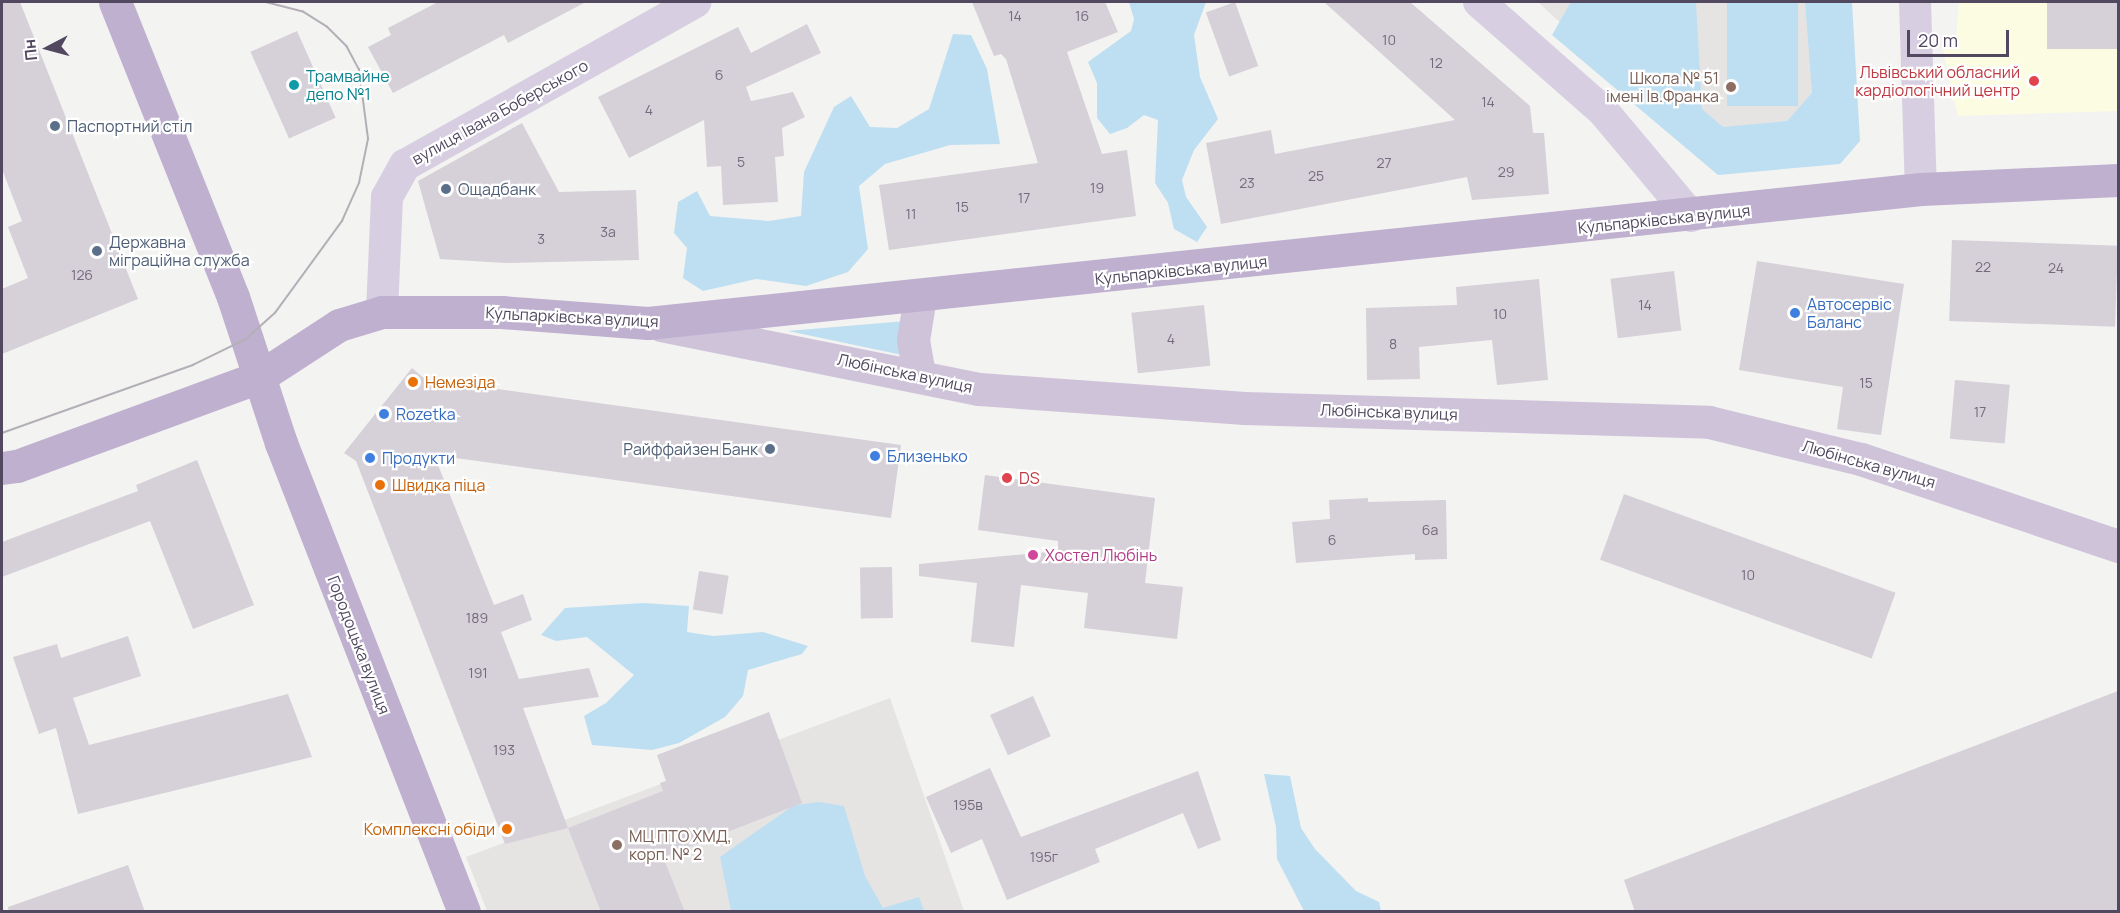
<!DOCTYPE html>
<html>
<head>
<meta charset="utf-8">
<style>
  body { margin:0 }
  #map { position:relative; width:2120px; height:913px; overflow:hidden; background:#f3f3f1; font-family:Manrope,sans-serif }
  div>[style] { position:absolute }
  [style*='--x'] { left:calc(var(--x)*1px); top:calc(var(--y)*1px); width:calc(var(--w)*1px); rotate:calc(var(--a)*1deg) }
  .education>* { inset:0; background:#e5e4e3 }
  .medical>* { inset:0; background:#fbfce2 }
  .green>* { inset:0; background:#bedff2; transform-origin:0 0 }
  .building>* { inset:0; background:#d6d0d8; transform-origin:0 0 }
  .street>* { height:32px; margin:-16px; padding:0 16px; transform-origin:16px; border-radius:16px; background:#d7cfe1 }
  .secondary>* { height:33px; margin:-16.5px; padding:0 16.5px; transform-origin:16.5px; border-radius:16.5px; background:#cfc3da }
  .primary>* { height:33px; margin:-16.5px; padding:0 16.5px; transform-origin:16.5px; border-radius:16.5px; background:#bfb0d0 }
  .tram>* { height:1.5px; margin:-0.75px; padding:0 0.75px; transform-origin:0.75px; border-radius:0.75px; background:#b4afb7 }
  .dots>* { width:16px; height:16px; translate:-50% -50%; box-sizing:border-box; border:3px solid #fff; border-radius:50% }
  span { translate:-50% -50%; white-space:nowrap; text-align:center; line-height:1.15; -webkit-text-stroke:4.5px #fff; paint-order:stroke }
  .number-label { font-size:14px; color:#736a7d }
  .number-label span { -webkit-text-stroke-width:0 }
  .health-label { font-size:16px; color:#be3a42 }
  .right { translate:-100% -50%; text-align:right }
  .left { translate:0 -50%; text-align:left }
  .culture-label { font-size:16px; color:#0d838f }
  .education-label { font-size:16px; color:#785e54 }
  .street-label { font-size:16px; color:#52485f }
  .service-label { font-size:16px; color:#4e5e75 }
  .shop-label { font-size:16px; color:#366cbe }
  .food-label { font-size:16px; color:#c56008 }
  .hotel-label { font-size:16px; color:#b23c85 }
  .frame { position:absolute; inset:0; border:3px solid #52485f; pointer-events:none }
  .north { position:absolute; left:18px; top:18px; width:60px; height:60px; -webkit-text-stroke:4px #fff; paint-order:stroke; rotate:264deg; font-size:16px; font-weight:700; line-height:24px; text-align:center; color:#52485f }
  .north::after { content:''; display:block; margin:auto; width:21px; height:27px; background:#52485f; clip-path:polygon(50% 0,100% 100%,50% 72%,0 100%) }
  .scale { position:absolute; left:1907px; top:30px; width:102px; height:27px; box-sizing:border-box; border:3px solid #52485f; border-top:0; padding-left:8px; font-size:18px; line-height:21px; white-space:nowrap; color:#52485f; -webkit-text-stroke:4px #fff; paint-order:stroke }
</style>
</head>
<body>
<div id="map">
  <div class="education">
    <div style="clip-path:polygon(1538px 2px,1830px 2px,1835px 161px,1718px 169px)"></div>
    <div style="clip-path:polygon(890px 698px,964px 911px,487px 911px,466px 857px)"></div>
  </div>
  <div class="medical">
    <div style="clip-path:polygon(1959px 2px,2118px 2px,2118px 111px,1958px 116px,1943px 51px,1956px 40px)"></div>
  </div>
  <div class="green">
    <div style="clip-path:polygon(1129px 2px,1206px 2px,1194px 35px,1200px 77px,1218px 119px,1194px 150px,1182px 180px,1186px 197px,1207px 227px,1197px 242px,1174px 229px,1168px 203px,1155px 183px,1158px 120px,1144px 115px,1127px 128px,1110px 134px,1097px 118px,1097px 83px,1088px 62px,1131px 31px,1134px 19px)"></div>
    <div style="clip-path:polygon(1571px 2px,1696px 2px,1702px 109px,1723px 127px,1787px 121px,1812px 93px,1805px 2px,1852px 2px,1860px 141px,1840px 164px,1718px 175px,1552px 35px)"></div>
    <div style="left:1727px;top:2px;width:71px;height:104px"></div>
    <div style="clip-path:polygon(953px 34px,971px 35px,987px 69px,1000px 144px,950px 145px,885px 164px,859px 186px,868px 249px,848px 272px,806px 286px,756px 279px,703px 291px,683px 278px,687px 248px,674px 233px,678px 202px,697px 191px,710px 216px,769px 221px,801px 216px,804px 172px,834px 107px,851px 96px,870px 127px,897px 128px,929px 109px)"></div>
    <div style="clip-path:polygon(906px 321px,907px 356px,788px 331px)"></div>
    <div style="clip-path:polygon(643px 603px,689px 606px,687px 632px,713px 636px,763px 632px,808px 646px,802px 654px,748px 670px,743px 696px,725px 717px,679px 743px,652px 750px,592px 745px,584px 716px,606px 703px,634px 675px,587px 637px,556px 641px,541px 635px,565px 608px)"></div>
    <div style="clip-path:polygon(1264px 774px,1290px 776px,1301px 828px,1315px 849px,1356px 891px,1379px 902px,1381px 911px,1304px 911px,1277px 859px,1276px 827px)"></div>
    <div style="clip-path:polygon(819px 802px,844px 806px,865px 876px,883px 908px,919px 897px,924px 911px,731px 911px,720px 857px,794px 805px)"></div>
  </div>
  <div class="building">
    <div style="clip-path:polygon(2px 2px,20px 2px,138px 299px,2px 354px,2px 289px,28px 278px,8px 227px,22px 221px,2px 169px)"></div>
    <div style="clip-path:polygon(438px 2px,586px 2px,508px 43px,504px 35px,393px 93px,368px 47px,391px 35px,388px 28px)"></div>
    <div style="clip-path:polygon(972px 2px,1105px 2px,1118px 32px,1067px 52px,1102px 154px,1127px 150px,1136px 216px,889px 250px,879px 185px,1038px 163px,1006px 59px,1001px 54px,994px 56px)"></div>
    <div style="left:1235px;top:2px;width:68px;height:31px;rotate:70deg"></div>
    <div style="clip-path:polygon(1324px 2px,1410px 2px,1530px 106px,1533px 133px,1544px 133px,1549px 194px,1472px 200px,1467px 177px,1221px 224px,1206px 143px,1271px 130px,1275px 154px,1455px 120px)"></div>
    <div style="left:2047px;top:2px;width:71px;height:47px"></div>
    <div style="clip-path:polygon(807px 24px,821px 53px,746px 87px,751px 101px,793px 92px,805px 117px,782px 128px,784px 156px,775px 157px,778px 202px,723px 205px,721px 166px,707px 167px,704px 120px,629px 158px,598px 97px,738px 27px,751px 53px)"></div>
    <div style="left:297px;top:31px;width:95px;height:51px;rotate:66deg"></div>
    <div style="clip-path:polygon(522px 123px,559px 192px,636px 190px,639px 260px,505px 263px,440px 259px,418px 181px)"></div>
    <div style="left:1952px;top:240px;width:166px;height:81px;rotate:2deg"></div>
    <div style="clip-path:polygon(1757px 261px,1904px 284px,1881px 435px,1837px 429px,1843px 387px,1739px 370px)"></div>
    <div style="left:1674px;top:271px;width:60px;height:64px;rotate:83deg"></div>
    <div style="clip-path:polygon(1539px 279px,1548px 380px,1497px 385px,1492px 340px,1419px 347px,1420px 379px,1367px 380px,1366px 308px,1457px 305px,1456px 287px)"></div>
    <div style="left:1204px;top:305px;width:61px;height:73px;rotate:84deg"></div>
    <div style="clip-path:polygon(412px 368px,425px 379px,901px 445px,891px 518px,434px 455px,494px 605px,523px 594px,532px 620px,501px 632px,519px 679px,589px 668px,599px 697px,523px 708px,568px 828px,505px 844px,356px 461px,344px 453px)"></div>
    <div style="left:1955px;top:380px;width:55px;height:59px;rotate:5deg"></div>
    <div style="clip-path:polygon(197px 460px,254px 605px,193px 629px,150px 521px,2px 577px,2px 542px,138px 491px,136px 485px)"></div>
    <div style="clip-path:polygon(985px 475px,1155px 498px,1145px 583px,1183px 587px,1177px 639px,1084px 628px,1088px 593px,1021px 585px,1014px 647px,971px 642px,977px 583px,919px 576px,919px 564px,1058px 551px,1058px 541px,978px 530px)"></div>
    <div style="left:1624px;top:494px;width:289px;height:70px;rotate:20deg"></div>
    <div style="clip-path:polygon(1368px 498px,1368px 502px,1446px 500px,1447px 559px,1415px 560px,1415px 554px,1296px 563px,1292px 522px,1330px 519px,1329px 500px)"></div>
    <div style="left:892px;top:567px;width:51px;height:32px;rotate:89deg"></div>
    <div style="left:699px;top:571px;width:30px;height:39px;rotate:9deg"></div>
    <div style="clip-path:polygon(128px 636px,141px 676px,73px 698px,89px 745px,288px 694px,312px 757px,78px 814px,56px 728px,39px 734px,13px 657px,57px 644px,61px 658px)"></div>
    <div style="clip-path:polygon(2118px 691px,2118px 912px,1635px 912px,1624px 880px)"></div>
    <div style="left:1033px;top:696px;width:44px;height:47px;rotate:66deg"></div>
    <div style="clip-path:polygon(769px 712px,802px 803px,663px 857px,685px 912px,601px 912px,568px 828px,663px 791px,660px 783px,666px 781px,657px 755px)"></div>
    <div style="clip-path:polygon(990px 768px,1021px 837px,1198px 771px,1221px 840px,1198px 849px,1183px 813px,1095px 849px,1100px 862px,1007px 900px,982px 839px,951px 853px,926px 797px)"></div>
    <div style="clip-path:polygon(128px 865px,145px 912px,9px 912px,8px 907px)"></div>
  </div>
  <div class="street">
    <div style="--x:1479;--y:2;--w:165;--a:41.3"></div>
    <div style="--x:1603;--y:111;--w:137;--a:50"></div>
    <div style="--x:1915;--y:2;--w:187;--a:88.2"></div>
    <div style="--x:382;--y:312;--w:115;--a:-87.5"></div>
    <div style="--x:387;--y:197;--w:37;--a:-61"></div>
    <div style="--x:405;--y:165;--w:333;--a:-29.3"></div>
  </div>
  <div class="secondary">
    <div style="--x:661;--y:325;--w:324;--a:11.4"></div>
    <div style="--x:979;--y:389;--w:266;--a:4.1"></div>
    <div style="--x:1244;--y:408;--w:465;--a:1.7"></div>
    <div style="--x:1709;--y:422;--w:156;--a:13.7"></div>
    <div style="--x:1861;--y:459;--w:271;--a:18.7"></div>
    <div style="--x:919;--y:374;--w:35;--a:-100"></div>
    <div style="--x:913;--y:340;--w:44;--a:-80.8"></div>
  </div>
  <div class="primary">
    <div style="--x:115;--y:2;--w:318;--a:68.2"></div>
    <div style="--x:233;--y:297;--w:154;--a:71.8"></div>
    <div style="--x:281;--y:443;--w:503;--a:68.68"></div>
    <div style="--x:2;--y:468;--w:15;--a:-8"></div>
    <div style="--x:17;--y:466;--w:258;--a:-20.2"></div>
    <div style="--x:259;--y:377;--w:95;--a:-33"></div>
    <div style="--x:339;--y:325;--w:45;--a:-16.8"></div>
    <div style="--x:382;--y:312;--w:119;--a:0"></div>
    <div style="--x:501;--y:312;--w:147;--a:4.3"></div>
    <div style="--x:648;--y:323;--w:1280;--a:-6.01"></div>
    <div style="--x:1921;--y:189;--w:197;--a:-2.6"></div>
  </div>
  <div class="tram">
    <div style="--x:2;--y:433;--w:203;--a:-19.6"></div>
    <div style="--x:193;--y:365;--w:59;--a:-26.1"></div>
    <div style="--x:246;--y:339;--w:39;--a:-42"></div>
    <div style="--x:275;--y:313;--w:114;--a:-53.9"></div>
    <div style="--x:342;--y:221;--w:42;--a:-65.9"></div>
    <div style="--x:359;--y:183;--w:45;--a:-78.4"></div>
    <div style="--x:368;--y:139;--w:70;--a:-97.4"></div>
    <div style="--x:359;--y:70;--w:26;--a:-118"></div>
    <div style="--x:347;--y:47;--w:28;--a:-135"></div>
    <div style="--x:327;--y:27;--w:28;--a:-148"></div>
    <div style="--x:303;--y:12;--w:40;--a:-165.6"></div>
  </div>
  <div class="dots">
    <div style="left:2034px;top:81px;background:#e0444e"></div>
    <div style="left:294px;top:85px;background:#0f9aa8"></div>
    <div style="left:1731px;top:87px;background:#8d6e63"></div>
    <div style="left:55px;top:126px;background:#5c6f8a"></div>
    <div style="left:446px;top:189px;background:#5c6f8a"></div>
    <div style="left:97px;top:251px;background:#5c6f8a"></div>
    <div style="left:1795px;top:313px;background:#3f7fe0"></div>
    <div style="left:413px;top:382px;background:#e8710a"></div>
    <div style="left:384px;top:414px;background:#3f7fe0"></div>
    <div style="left:770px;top:449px;background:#5c6f8a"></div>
    <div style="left:875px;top:456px;background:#3f7fe0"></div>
    <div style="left:370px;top:458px;background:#3f7fe0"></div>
    <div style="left:1007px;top:478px;background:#e0444e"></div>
    <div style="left:380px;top:485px;background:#e8710a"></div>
    <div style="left:1033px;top:555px;background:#d1479c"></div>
    <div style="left:507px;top:829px;background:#e8710a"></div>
    <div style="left:617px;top:845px;background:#8d6e63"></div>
  </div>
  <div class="number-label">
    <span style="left:1015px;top:16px">14</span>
    <span style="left:1082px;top:16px">16</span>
    <span style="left:1389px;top:40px">10</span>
    <span style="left:1436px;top:63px">12</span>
    <span style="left:719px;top:75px">6</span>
    <span style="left:1488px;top:102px">14</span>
    <span style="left:649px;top:110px">4</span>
    <span style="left:741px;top:162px">5</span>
    <span style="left:1384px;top:163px">27</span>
    <span style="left:1506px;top:172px">29</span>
    <span style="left:1316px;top:176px">25</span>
    <span style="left:1247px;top:183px">23</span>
    <span style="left:1097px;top:188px">19</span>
    <span style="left:1024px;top:198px">17</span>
    <span style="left:962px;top:207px">15</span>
    <span style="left:911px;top:214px">11</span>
    <span style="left:608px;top:232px">3а</span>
    <span style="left:541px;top:239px">3</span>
    <span style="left:1983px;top:267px">22</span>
    <span style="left:2056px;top:268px">24</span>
    <span style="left:82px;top:275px">126</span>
    <span style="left:1645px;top:305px">14</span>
    <span style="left:1500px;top:314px">10</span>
    <span style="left:1171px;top:339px">4</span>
    <span style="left:1393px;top:344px">8</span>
    <span style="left:1866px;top:383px">15</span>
    <span style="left:1980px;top:412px">17</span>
    <span style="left:1430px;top:530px">6а</span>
    <span style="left:1332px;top:540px">6</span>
    <span style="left:1748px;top:575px">10</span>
    <span style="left:477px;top:618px">189</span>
    <span style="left:478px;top:673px">191</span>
    <span style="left:504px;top:750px">193</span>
    <span style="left:968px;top:805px">195в</span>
    <span style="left:1044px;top:857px">195г</span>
  </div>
  <div class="health-label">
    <span class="right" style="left:2020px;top:81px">Львівський обласний<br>кардіологічний центр</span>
    <span class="left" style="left:1019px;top:478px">DS</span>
  </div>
  <div class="culture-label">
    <span class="left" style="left:306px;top:85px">Трамвайне<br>депо №1</span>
  </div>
  <div class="education-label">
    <span class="right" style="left:1719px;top:87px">Школа № 51<br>імені Ів.Франка</span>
    <span class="left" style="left:629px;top:845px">МЦ ПТО ХМД,<br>корп. № 2</span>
  </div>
  <div class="street-label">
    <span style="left:500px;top:112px;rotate:-29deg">вулиця Івана Боберського</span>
    <span style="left:1664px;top:219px;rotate:-6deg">Кульпарківська вулиця</span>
    <span style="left:1181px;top:270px;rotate:-6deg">Кульпарківська вулиця</span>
    <span style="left:572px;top:317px;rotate:3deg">Кульпарківська вулиця</span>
    <span style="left:905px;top:373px;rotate:12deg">Любінська вулиця</span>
    <span style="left:1389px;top:412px;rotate:2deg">Любінська вулиця</span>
    <span style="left:1869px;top:464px;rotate:16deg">Любінська вулиця</span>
    <span style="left:359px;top:645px;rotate:69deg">Городоцька вулиця</span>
  </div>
  <div class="service-label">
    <span class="left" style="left:67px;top:126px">Паспортний стіл</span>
    <span class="left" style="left:458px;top:189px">Ощадбанк</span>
    <span class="left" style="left:109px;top:251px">Державна<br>міграційна служба</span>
    <span class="right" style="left:758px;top:449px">Райффайзен Банк</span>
  </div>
  <div class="shop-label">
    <span class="left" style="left:1807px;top:313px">Автосервіс<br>Баланс</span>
    <span class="left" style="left:396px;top:414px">Rozetka</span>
    <span class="left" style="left:887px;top:456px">Близенько</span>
    <span class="left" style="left:382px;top:458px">Продукти</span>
  </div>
  <div class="food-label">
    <span class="left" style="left:425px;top:382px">Немезіда</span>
    <span class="left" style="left:392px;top:485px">Швидка піца</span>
    <span class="right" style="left:495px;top:829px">Комплексні обіди</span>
  </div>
  <div class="hotel-label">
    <span class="left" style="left:1045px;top:555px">Хостел Любінь</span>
  </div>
  <div class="frame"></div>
  <div class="north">Пн</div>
  <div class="scale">20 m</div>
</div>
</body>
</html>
